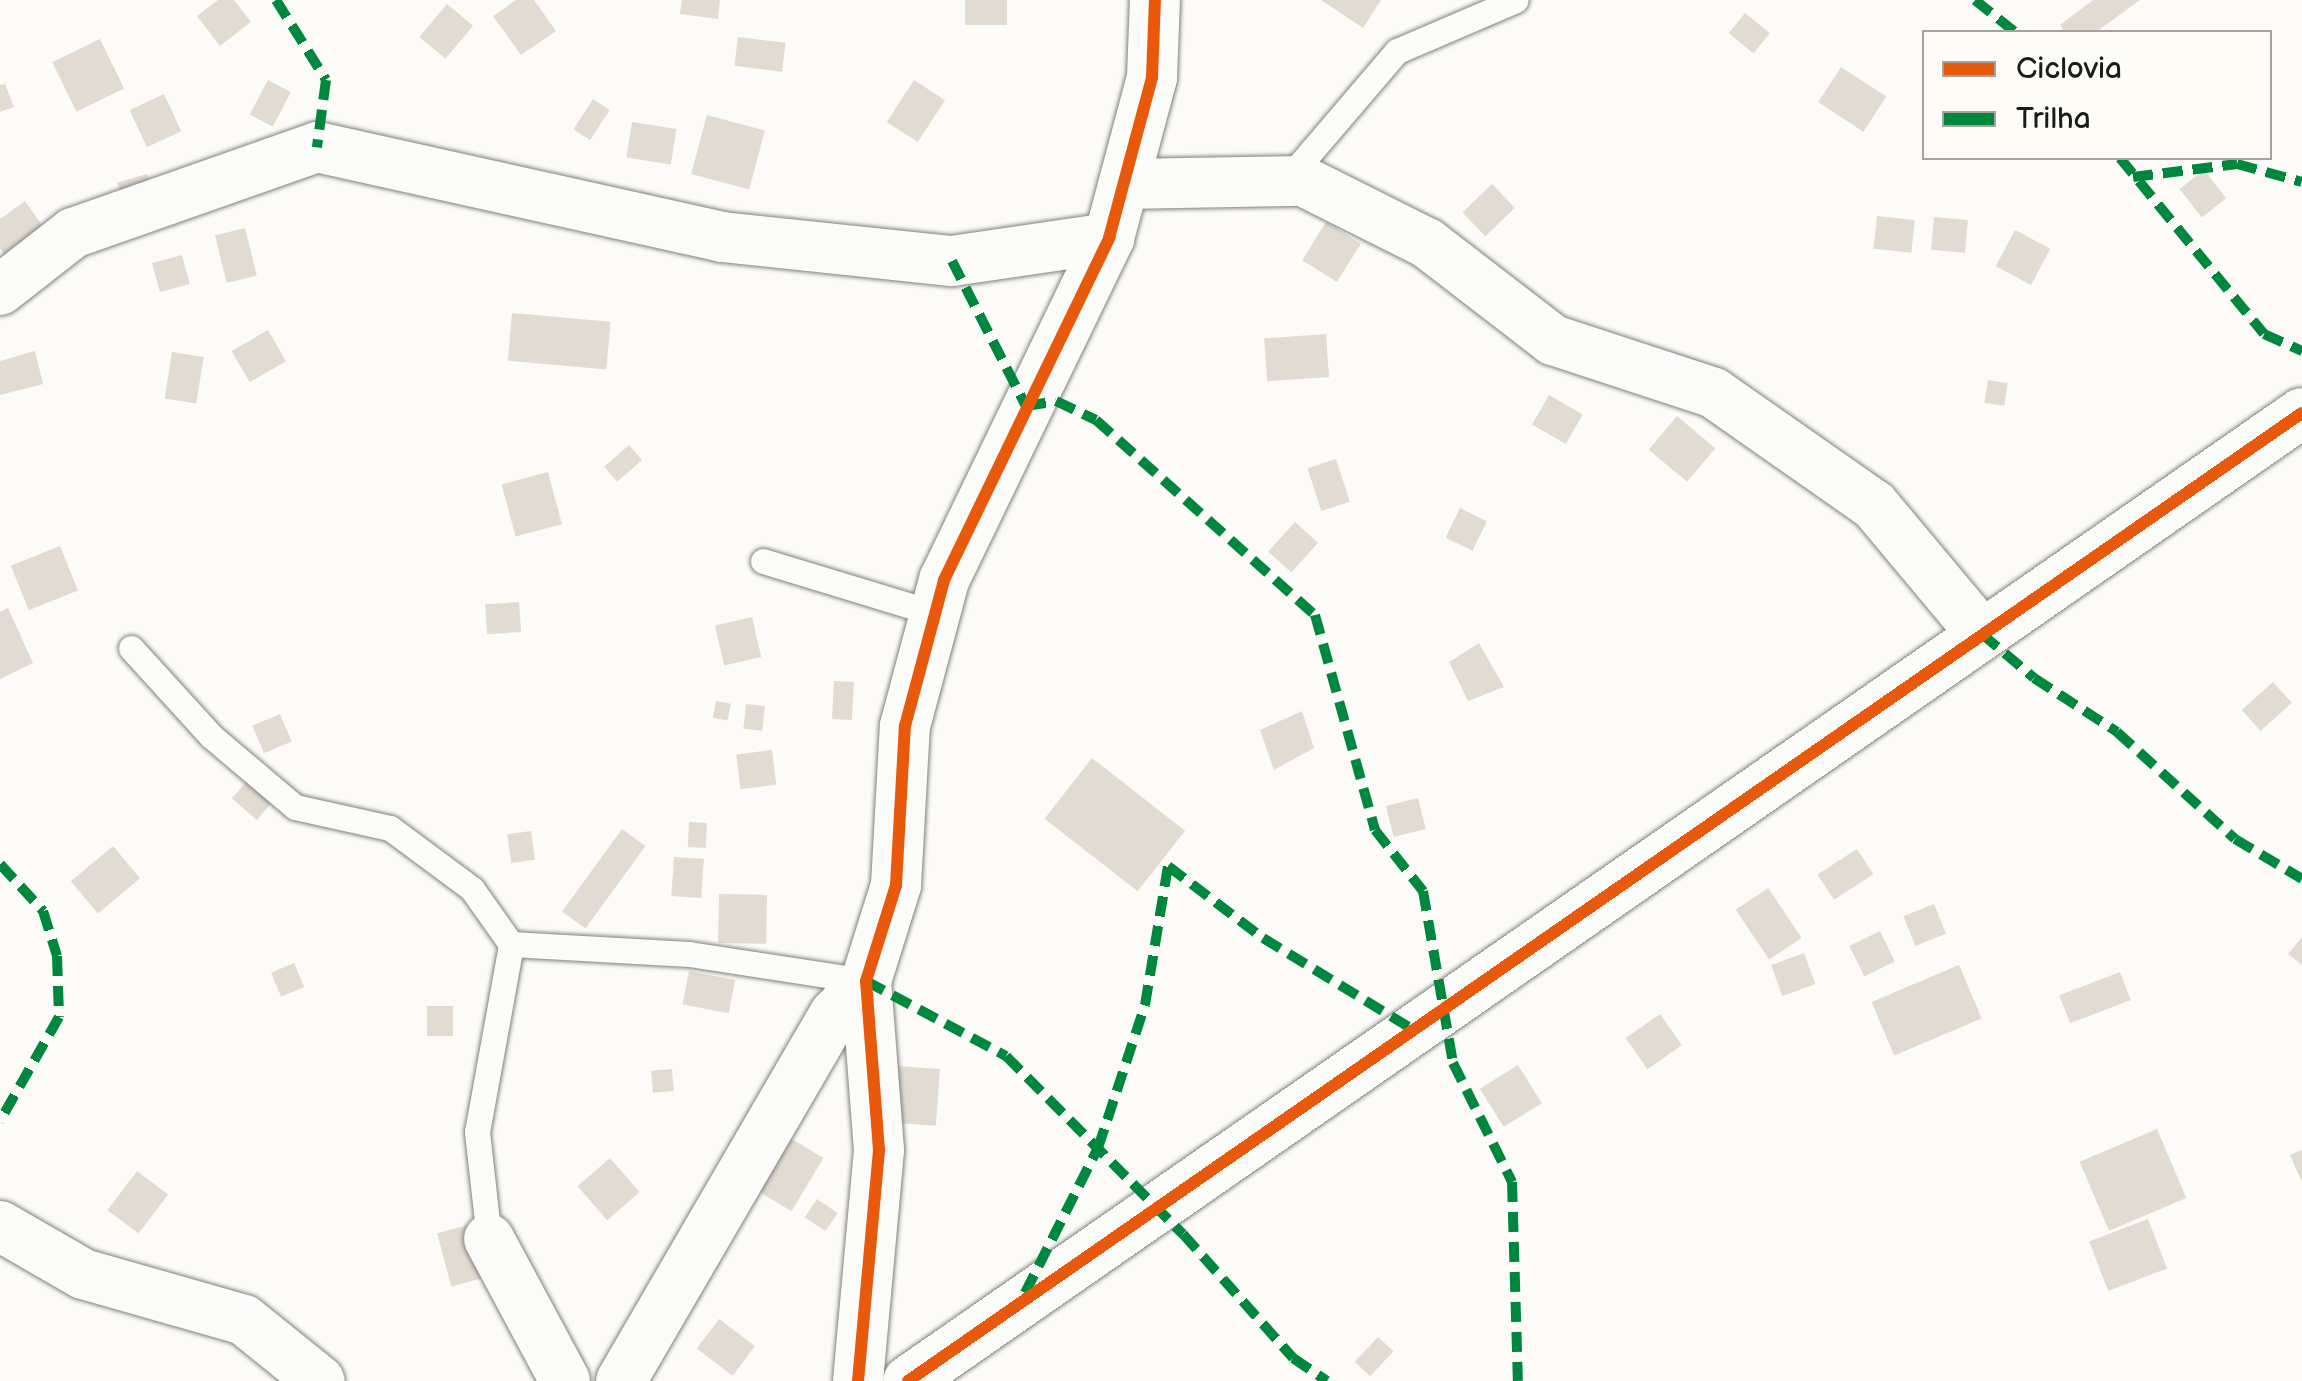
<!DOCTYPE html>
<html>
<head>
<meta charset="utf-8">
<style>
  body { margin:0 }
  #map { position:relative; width:2302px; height:1381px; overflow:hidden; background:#fcfbf8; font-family:"Balsamiq Sans",sans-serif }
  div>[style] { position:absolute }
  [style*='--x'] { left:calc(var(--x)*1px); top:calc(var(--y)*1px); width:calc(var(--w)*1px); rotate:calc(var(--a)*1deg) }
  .building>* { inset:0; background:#e2dbd1; transform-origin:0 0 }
  .roads { filter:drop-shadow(0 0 2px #81807f) drop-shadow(0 0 2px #81807f) }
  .lane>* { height:25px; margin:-12.5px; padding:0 12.5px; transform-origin:12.5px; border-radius:12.5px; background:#fbfbf9 }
  .street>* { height:50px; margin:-25px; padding:0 25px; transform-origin:25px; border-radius:25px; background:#fbfbf9 }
  .quiet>* { height:10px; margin-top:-5px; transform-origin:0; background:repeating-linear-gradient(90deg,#00873e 0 20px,transparent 0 30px) }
  .cycleway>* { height:12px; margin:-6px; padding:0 6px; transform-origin:6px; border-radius:6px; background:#e8590c }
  span { translate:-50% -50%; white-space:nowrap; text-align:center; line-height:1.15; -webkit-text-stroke:9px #fdfcf7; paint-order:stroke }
  .legend { position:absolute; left:1922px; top:30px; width:350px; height:130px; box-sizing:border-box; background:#fdfcf7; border:2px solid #a3a29f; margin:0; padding:12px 18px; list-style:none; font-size:30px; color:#1c1c1c }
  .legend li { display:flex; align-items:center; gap:20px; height:50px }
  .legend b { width:50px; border:2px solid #a3a29f }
</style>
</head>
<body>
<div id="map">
  <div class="building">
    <div style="clip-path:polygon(218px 0,234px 0,251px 22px,220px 46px,197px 16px)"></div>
    <div style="clip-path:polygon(516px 0,534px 0,556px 31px,521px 55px,493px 16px)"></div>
    <div style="clip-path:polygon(682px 0,720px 0,718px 19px,680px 14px)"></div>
    <div style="left:965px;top:0;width:42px;height:25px"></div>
    <div style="clip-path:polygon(1321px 0,1381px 0,1363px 28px)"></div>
    <div style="clip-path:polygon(2093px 0,2140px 0,2096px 32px,2065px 32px,2060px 25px)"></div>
    <div style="left:447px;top:4px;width:34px;height:43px;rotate:40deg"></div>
    <div style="left:1745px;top:13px;width:32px;height:26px;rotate:39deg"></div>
    <div style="left:738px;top:37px;width:48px;height:29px;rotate:7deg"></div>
    <div style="left:100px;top:39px;width:55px;height:53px;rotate:64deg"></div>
    <div style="left:1841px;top:67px;width:54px;height:42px;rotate:33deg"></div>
    <div style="left:268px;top:80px;width:26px;height:39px;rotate:28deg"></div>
    <div style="left:914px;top:80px;width:37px;height:50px;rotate:33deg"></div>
    <div style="clip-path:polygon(5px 84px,14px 107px,0 112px,0 85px)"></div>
    <div style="left:164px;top:94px;width:41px;height:38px;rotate:65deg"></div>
    <div style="left:593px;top:99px;width:20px;height:36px;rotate:33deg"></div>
    <div style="left:707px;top:115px;width:60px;height:61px;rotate:15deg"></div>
    <div style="left:632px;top:122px;width:45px;height:36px;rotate:9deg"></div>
    <div style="left:2204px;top:170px;width:36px;height:31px;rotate:52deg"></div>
    <div style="left:147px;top:174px;width:22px;height:31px;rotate:74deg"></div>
    <div style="left:1492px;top:184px;width:33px;height:41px;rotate:46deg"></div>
    <div style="clip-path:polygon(25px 201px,48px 234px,9px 261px,0 248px,0 219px)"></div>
    <div style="left:1877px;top:216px;width:38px;height:33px;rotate:6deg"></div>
    <div style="left:1934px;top:217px;width:34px;height:33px;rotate:5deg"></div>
    <div style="left:1326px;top:222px;width:41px;height:45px;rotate:32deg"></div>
    <div style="left:245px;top:228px;width:49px;height:31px;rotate:76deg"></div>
    <div style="left:2015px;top:230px;width:40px;height:41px;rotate:28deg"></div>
    <div style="left:182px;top:255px;width:30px;height:31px;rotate:75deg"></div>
    <div style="left:512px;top:313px;width:99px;height:48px;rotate:5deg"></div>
    <div style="left:268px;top:330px;width:36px;height:42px;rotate:60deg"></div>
    <div style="left:1326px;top:334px;width:43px;height:62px;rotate:86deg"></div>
    <div style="clip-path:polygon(35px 351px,43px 384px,0 395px,0 361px)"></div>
    <div style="left:172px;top:352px;width:32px;height:47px;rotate:9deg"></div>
    <div style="left:1988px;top:380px;width:20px;height:23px;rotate:9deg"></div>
    <div style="left:1549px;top:395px;width:39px;height:34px;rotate:30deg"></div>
    <div style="left:1677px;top:416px;width:50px;height:44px;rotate:40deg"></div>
    <div style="left:629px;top:445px;width:20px;height:33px;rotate:49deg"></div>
    <div style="left:1336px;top:459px;width:45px;height:30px;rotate:72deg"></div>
    <div style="left:548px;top:472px;width:54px;height:48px;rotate:75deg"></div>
    <div style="left:1460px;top:508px;width:30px;height:33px;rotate:26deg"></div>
    <div style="left:1295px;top:522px;width:31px;height:40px;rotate:42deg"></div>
    <div style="left:60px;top:546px;width:48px;height:53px;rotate:68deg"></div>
    <div style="left:519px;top:602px;width:30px;height:34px;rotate:86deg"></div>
    <div style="clip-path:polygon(8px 608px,33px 663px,0 679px,0 612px)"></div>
    <div style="left:752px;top:617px;width:41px;height:38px;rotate:77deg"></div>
    <div style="clip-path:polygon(1479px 643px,1504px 687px,1468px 701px,1449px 662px)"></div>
    <div style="left:834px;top:681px;width:20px;height:38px;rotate:3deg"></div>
    <div style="left:2273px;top:682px;width:28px;height:42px;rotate:48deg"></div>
    <div style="left:716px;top:701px;width:15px;height:17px;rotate:11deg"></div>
    <div style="left:746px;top:704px;width:19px;height:25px;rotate:6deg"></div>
    <div style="clip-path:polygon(1302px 711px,1314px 748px,1274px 770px,1260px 730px)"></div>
    <div style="left:280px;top:714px;width:30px;height:30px;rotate:67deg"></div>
    <div style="left:772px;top:750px;width:35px;height:36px;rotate:83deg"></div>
    <div style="left:1092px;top:758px;width:118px;height:77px;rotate:38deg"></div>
    <div style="left:247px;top:781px;width:33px;height:23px;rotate:41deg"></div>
    <div style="left:1418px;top:798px;width:32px;height:33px;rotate:76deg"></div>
    <div style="left:689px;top:822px;width:18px;height:25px;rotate:3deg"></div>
    <div style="left:622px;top:829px;width:29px;height:102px;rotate:36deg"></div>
    <div style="left:531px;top:831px;width:29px;height:24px;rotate:82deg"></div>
    <div style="left:113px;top:846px;width:42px;height:55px;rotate:50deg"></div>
    <div style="left:1857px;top:849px;width:30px;height:47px;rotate:57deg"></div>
    <div style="left:674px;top:857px;width:30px;height:39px;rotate:4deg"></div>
    <div style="left:1768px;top:888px;width:60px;height:39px;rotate:56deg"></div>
    <div style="left:719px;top:894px;width:48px;height:49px;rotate:1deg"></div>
    <div style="left:1934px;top:904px;width:32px;height:33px;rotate:68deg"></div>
    <div style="left:1880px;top:931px;width:34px;height:34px;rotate:64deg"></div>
    <div style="clip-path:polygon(2302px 937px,2302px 965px,2288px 954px)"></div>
    <div style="left:1804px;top:953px;width:33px;height:35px;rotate:70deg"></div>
    <div style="left:294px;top:963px;width:26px;height:25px;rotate:67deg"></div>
    <div style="left:1959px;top:965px;width:58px;height:95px;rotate:67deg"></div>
    <div style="left:689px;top:971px;width:47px;height:34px;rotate:11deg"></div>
    <div style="left:2120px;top:972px;width:30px;height:65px;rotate:69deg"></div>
    <div style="left:427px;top:1006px;width:26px;height:30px"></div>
    <div style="left:1660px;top:1014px;width:38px;height:42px;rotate:55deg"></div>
    <div style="left:1518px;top:1065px;width:45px;height:45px;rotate:58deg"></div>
    <div style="left:898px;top:1066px;width:42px;height:57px;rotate:4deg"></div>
    <div style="left:672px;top:1069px;width:22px;height:21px;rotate:85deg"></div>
    <div style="left:2157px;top:1129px;width:75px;height:84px;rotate:67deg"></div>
    <div style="left:790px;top:1138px;width:39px;height:62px;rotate:31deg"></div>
    <div style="clip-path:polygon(2302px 1150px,2302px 1182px,2290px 1155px)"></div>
    <div style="left:610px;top:1158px;width:45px;height:43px;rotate:49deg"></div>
    <div style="left:137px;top:1171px;width:39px;height:49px;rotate:37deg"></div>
    <div style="left:817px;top:1199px;width:25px;height:22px;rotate:34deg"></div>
    <div style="left:2148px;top:1219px;width:53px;height:63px;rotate:69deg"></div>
    <div style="left:468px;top:1225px;width:55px;height:32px;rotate:75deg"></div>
    <div style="left:719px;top:1319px;width:45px;height:37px;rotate:37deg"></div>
    <div style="left:1378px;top:1337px;width:21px;height:34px;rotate:43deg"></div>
  </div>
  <div class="roads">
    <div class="lane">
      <div style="--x:1285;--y:182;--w:172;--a:-49.5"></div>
      <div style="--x:1397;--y:51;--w:129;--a:-23.2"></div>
      <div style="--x:763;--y:561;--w:179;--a:16.9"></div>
      <div style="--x:131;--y:648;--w:119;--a:47.7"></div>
      <div style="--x:211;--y:736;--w:110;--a:40.2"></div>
      <div style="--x:295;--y:807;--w:97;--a:12.5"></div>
      <div style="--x:390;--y:828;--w:102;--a:36.6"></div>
      <div style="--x:472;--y:889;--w:67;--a:54.7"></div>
      <div style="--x:511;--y:944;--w:178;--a:3.2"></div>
      <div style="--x:689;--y:954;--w:179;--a:8.7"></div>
      <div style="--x:489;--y:1239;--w:108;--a:-96.4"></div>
      <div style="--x:477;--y:1132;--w:191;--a:-79.7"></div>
    </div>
    <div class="street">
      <div style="--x:1124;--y:184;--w:179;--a:-1"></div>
      <div style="--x:1303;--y:181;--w:139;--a:26.6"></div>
      <div style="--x:1427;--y:243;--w:159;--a:37.6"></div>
      <div style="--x:1553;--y:340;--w:169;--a:18.2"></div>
      <div style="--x:1714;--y:393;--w:195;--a:35"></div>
      <div style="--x:1874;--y:505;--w:168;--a:50.1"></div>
      <div style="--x:0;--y:290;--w:93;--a:-38"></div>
      <div style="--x:73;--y:233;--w:259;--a:-19.4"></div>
      <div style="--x:317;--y:147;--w:415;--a:12.5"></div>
      <div style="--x:722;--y:237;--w:231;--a:6"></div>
      <div style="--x:952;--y:261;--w:159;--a:-8.3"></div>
      <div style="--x:0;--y:1226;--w:96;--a:30"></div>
      <div style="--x:83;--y:1274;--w:167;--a:15.9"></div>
      <div style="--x:244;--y:1320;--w:97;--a:38.8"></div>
      <div style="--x:489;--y:1239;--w:161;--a:61.8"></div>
      <div style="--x:621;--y:1381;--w:425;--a:-59.8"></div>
      <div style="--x:835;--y:1014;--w:45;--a:-46.8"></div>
      <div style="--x:858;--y:1381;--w:232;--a:-84.8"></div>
      <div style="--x:879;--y:1150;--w:169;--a:-94.4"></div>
      <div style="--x:866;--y:981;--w:101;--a:-72.6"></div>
      <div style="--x:896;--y:885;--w:159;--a:-86.8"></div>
      <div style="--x:905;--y:726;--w:151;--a:-75"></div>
      <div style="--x:944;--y:580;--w:380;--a:-64.2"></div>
      <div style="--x:1109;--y:238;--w:167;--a:-75"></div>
      <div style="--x:1152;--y:77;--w:77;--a:-87.8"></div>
      <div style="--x:908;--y:1381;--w:1697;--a:-34.78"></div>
    </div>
  </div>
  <div class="quiet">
    <div style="--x:276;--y:0;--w:94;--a:58"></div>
    <div style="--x:326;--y:80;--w:68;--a:97.7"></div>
    <div style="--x:1975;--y:0;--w:51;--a:38.7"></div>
    <div style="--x:2120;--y:158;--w:227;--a:50.7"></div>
    <div style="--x:2264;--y:334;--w:42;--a:24.1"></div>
    <div style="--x:2133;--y:177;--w:105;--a:-7.1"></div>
    <div style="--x:2237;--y:164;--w:67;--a:15.5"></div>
    <div style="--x:952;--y:261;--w:163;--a:63"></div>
    <div style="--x:1026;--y:406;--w:30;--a:-9"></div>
    <div style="--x:1056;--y:401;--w:44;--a:25.4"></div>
    <div style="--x:1096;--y:420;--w:293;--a:41.7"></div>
    <div style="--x:1315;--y:615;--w:223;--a:74.4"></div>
    <div style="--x:1375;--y:830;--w:78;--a:51.8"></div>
    <div style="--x:1423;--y:891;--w:175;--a:80.1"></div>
    <div style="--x:1453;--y:1063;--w:133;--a:63.6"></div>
    <div style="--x:1512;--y:1182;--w:199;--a:88.3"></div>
    <div style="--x:1982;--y:634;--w:68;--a:40.2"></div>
    <div style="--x:2034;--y:678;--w:99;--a:33"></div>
    <div style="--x:2117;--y:732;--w:159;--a:42.2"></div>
    <div style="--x:2235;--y:839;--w:78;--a:30.8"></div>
    <div style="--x:0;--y:864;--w:64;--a:47.5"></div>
    <div style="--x:43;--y:911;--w:47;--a:72.7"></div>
    <div style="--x:57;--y:956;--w:61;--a:88.1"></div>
    <div style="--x:59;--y:1017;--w:120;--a:119.6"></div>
    <div style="--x:866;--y:981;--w:159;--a:28.2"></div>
    <div style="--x:1006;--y:1056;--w:251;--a:45.2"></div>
    <div style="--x:1183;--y:1234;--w:166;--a:48.4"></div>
    <div style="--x:1293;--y:1358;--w:41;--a:34.1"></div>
    <div style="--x:1025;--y:1293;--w:162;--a:-63.3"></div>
    <div style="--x:1098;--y:1148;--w:151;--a:-71.8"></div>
    <div style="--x:1145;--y:1005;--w:141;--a:-80.6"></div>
    <div style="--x:1168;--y:866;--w:119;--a:37.2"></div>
    <div style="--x:1263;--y:938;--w:177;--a:31.4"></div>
  </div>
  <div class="cycleway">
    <div style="--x:858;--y:1381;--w:232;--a:-84.8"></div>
    <div style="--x:879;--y:1150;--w:169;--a:-94.4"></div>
    <div style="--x:866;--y:981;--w:101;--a:-72.6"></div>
    <div style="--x:896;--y:885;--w:159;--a:-86.8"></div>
    <div style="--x:905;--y:726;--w:151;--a:-75"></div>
    <div style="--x:944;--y:580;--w:380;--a:-64.2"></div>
    <div style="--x:1109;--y:238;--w:167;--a:-75"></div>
    <div style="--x:1152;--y:77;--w:77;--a:-87.8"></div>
    <div style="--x:908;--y:1381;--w:1697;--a:-34.78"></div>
  </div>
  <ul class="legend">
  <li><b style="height:12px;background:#e8590c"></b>Ciclovia</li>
  <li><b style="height:12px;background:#00873e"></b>Trilha</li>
  </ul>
</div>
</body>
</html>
